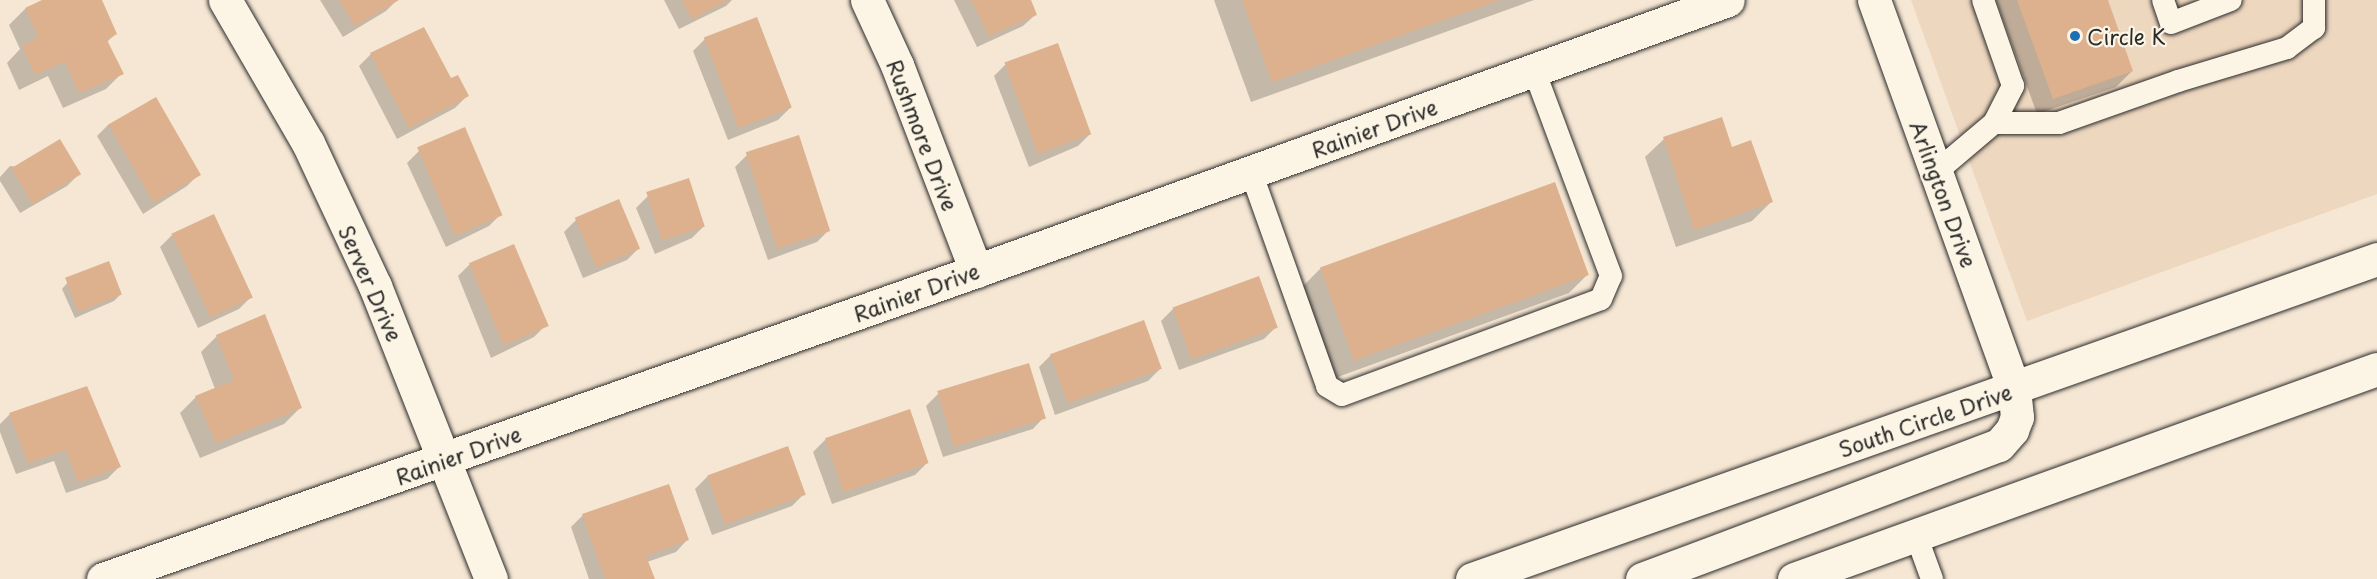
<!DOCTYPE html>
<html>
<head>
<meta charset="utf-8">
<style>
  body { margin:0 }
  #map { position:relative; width:2377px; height:579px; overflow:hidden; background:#f6e7d4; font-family:"Playpen Sans",sans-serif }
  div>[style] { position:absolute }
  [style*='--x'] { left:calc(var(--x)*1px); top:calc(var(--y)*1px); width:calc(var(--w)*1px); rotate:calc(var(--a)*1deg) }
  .built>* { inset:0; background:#eed7bf }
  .shadow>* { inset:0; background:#0003 }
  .building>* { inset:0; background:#ddb18e; transform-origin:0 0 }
  .roads { filter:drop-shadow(0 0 2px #2b2b2b) drop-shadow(0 0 2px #2b2b2b) }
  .service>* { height:22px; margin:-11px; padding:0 11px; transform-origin:11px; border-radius:11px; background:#fcf5e5 }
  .minor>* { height:33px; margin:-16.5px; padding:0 16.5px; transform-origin:16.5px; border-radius:16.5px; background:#fcf5e5 }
  .primary>* { height:33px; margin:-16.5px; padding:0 16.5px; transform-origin:16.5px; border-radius:16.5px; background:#fcf5e5 }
  .dots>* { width:16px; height:16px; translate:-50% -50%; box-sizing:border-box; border:3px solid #fcf5e5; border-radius:50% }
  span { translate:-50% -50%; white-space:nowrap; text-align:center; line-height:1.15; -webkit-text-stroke:4.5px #fcf5e5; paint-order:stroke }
  .poi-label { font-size:21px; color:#2b2b2b }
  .left { translate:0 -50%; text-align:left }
  .street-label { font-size:21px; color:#2b2b2b }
</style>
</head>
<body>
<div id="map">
  <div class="built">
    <div style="clip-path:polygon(1911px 0,2377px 0,2377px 194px,2027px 321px)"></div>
  </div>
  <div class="shadow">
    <div style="clip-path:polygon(46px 0,100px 0,115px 34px,106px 43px,122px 73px,106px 89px,63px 108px,48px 76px,19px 90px,7px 63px,20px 49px,9px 25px,25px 9px)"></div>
    <div style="clip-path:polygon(320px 0,397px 0,386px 11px,343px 37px)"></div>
    <div style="clip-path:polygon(664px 0,732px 0,726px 6px,679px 29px)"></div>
    <div style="clip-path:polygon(954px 0,1029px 0,1035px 15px,1023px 26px,977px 47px)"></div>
    <div style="clip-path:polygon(1214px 0,1534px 0,1251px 102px)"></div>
    <div style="clip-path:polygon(1996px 0,2107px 0,2132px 71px,2116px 87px,2037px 114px)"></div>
    <div style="clip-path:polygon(705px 39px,790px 108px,778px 120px,728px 140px,693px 51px)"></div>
    <div style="clip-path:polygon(371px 54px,451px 80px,467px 96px,455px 108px,397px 139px,359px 66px)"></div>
    <div style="clip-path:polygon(1006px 64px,1090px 134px,1078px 146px,1029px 167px,994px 76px)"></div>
    <div style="clip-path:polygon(109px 124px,199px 174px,187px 186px,143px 214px,97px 136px)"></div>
    <div style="clip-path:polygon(1664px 139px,1731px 148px,1771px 202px,1752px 221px,1676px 247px,1645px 157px)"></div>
    <div style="clip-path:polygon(419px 151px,501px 214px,489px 226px,446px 247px,407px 163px)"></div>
    <div style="clip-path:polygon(747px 155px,829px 230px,817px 242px,768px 260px,735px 167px)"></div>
    <div style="clip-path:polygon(10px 166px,79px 174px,67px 186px,20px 213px,0 181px,0 177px)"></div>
    <div style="clip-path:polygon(648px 196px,704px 226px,692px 238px,655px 254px,636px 208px)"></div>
    <div style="clip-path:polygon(576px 220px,639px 248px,627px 260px,583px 278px,564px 232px)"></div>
    <div style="clip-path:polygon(172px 235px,251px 297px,239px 309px,198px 328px,160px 247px)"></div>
    <div style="clip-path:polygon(470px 264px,546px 325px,534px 337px,491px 358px,458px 276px)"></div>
    <div style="clip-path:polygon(1321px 268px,1587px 275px,1569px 293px,1335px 378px,1302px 287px)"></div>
    <div style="clip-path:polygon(68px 282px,120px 295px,114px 301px,75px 318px,62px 289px)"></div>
    <div style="clip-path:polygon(1173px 309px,1276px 327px,1264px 339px,1179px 370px,1161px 321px)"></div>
    <div style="clip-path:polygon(217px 336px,300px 408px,284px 424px,200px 458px,180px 413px,196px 397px,215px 389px,201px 352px)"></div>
    <div style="clip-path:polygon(1051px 355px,1160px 369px,1148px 381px,1055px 415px,1039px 367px)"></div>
    <div style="clip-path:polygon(938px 394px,1044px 417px,1033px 429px,943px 457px,926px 406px)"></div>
    <div style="clip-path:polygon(10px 414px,119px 467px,107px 479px,66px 493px,54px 461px,16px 474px,0 432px,0 424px)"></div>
    <div style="clip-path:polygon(825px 440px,927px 463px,915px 475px,832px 504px,813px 452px)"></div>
    <div style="clip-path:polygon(787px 448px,804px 494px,792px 506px,712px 535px,695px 489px,707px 477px)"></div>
    <div style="clip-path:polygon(583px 515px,687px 540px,676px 552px,647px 562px,653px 579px,589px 579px,571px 527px)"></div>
  </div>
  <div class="building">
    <div style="clip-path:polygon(42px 0,102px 0,117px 34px,107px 40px,124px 74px,79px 93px,65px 62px,35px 75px,22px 46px,38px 37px,25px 8px)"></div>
    <div style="clip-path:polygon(339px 0,399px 0,355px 26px)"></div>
    <div style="clip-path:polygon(682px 0,728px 0,692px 19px)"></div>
    <div style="clip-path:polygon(971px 0,1031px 0,1037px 15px,989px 36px)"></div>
    <div style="clip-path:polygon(1242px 0,1499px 0,1272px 82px)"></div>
    <div style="clip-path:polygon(2017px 0,2108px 0,2133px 71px,2053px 99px)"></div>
    <div style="left:757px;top:17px;width:97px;height:57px;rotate:69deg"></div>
    <div style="clip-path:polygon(424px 27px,451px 78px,458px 75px,469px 96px,409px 128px,370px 53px)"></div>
    <div style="left:1058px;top:43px;width:97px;height:57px;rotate:70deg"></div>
    <div style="left:156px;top:97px;width:90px;height:55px;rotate:60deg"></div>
    <div style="clip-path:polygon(1722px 117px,1732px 147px,1751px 140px,1773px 202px,1694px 230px,1663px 137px)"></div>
    <div style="left:465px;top:127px;width:96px;height:52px;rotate:67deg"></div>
    <div style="left:799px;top:135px;width:101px;height:56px;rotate:72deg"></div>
    <div style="left:60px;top:139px;width:41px;height:57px;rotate:59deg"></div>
    <div style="left:689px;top:178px;width:51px;height:45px;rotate:72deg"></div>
    <div style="left:1555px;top:182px;width:99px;height:250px;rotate:70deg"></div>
    <div style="left:619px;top:199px;width:54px;height:48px;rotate:67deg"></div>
    <div style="left:214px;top:214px;width:92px;height:47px;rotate:65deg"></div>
    <div style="left:514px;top:244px;width:89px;height:49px;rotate:67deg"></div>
    <div style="left:109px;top:261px;width:36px;height:47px;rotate:69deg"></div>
    <div style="left:1259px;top:276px;width:55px;height:92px;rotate:70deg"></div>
    <div style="clip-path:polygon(265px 314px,302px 408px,216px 443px,195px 396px,234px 380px,216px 335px)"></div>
    <div style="left:1144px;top:320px;width:52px;height:100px;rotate:70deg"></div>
    <div style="left:1029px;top:363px;width:58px;height:96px;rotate:73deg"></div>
    <div style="clip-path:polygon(87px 386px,121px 467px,78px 482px,66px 450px,28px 463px,9px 413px)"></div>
    <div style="left:910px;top:409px;width:57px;height:90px;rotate:71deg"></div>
    <div style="left:788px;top:446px;width:52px;height:86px;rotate:70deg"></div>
    <div style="clip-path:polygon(669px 484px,689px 540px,646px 556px,655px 579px,605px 579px,582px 514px)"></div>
  </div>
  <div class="roads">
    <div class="service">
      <div style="--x:2163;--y:0;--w:24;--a:71"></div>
      <div style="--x:2171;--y:23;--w:64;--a:-21"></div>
      <div style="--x:1994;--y:123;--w:65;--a:0"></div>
      <div style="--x:2059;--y:123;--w:126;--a:-19.4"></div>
      <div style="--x:2178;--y:81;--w:114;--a:-16.8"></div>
      <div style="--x:2287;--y:48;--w:34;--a:-37"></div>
      <div style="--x:2314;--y:28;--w:28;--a:-90"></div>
      <div style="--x:1251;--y:172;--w:227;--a:70.4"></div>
      <div style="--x:1327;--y:386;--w:17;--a:31"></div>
      <div style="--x:1342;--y:395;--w:276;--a:-20.3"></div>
      <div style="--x:1601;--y:299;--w:25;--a:-67"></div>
      <div style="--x:1611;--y:276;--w:220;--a:-110.5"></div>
      <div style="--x:1936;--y:172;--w:76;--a:-40.2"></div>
      <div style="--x:1994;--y:123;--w:42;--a:-62.8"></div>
      <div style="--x:2013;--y:86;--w:91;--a:-109.2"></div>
      <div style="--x:1916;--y:535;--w:47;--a:70"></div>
    </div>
    <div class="minor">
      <div style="--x:225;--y:0;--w:165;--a:59.9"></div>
      <div style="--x:308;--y:143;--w:158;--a:64.9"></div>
      <div style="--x:375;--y:286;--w:315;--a:68.4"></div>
      <div style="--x:867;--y:0;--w:72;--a:65.2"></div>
      <div style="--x:897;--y:65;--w:221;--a:69"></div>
      <div style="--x:1874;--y:0;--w:412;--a:70.2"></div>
      <div style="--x:103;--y:579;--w:926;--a:-19.43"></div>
      <div style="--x:976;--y:271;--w:799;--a:-19.82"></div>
    </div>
    <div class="primary">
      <div style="--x:1472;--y:579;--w:960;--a:-19.47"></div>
      <div style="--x:1642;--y:579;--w:381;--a:-20.6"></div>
      <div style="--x:1999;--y:445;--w:20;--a:-49"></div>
      <div style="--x:2012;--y:430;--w:14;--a:-69"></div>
      <div style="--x:2017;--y:417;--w:29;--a:-96"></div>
      <div style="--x:1794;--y:579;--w:620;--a:-19.81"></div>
    </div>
  </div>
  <div class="dots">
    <div style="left:2075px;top:36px;background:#1f6fb2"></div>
  </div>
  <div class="poi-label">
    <span class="left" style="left:2087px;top:36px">Circle K</span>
  </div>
  <div class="street-label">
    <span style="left:1374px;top:128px;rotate:-20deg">Rainier Drive</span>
    <span style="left:923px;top:135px;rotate:69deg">Rushmore Drive</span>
    <span style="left:1944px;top:194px;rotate:70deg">Arlington Drive</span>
    <span style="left:371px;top:283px;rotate:66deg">Server Drive</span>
    <span style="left:916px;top:292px;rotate:-20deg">Rainier Drive</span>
    <span style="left:1925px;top:420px;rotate:-19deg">South Circle Drive</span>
    <span style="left:458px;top:455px;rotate:-20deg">Rainier Drive</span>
  </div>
</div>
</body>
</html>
